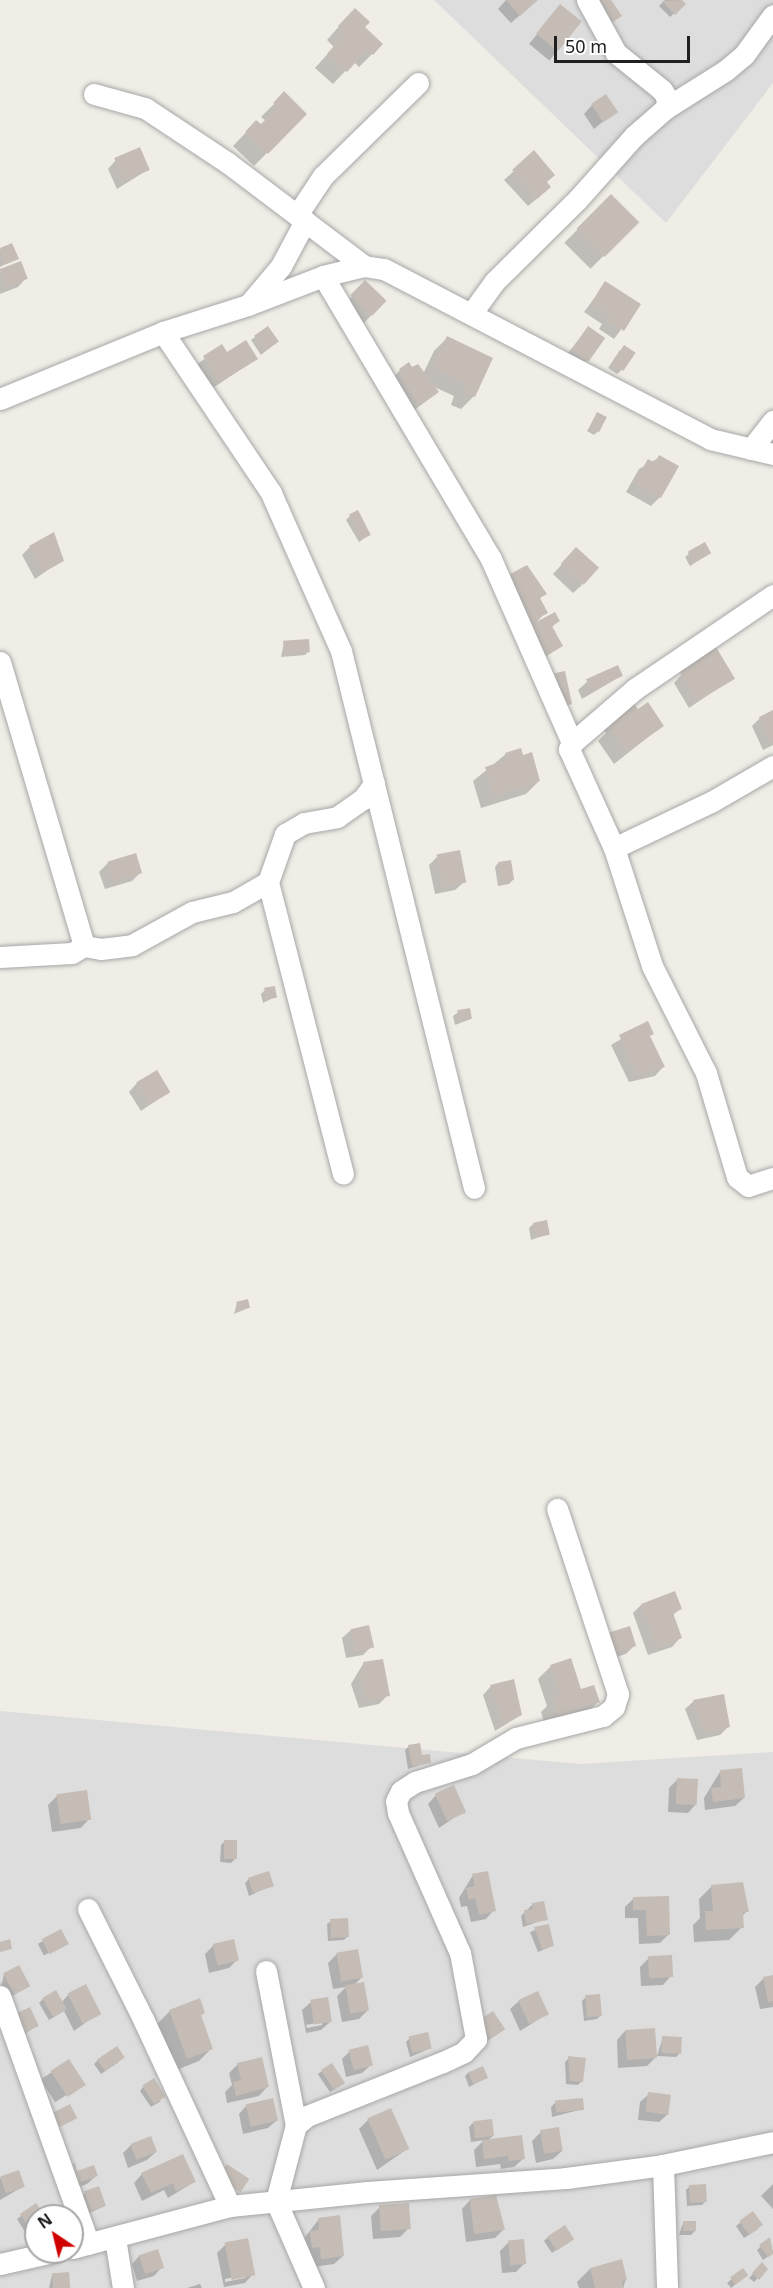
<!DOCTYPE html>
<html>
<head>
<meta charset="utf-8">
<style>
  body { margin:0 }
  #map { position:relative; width:773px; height:2288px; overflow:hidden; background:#f0ede6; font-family:"Noto Sans",sans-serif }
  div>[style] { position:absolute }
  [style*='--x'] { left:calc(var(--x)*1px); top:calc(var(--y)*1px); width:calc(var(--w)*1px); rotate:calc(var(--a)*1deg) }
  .residential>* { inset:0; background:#dedddd }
  .shadow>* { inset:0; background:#0003; transform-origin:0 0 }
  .building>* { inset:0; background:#c5bdb5; transform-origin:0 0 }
  .roads { filter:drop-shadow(0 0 2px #a7a7a7) drop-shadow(0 0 2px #a7a7a7) }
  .minor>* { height:21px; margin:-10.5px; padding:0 10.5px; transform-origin:10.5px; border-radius:10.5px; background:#fff }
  span { translate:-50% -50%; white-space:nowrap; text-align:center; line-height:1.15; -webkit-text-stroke:5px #fff; paint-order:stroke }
  .north { position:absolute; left:24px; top:2204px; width:60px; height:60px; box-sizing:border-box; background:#fff; border:2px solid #a6a6a6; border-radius:50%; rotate:325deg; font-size:16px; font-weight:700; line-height:24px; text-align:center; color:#202020 }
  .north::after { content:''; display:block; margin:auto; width:21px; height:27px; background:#cf0100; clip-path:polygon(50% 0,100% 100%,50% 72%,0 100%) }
  .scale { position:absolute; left:554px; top:36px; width:136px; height:27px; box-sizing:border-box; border:3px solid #202020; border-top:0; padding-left:8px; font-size:18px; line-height:21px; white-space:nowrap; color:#202020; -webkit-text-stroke:4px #fff; paint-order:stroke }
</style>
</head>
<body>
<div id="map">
  <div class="residential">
    <div style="clip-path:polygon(434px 0,773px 0,773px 83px,666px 223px)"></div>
    <div style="clip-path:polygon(evenodd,0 1711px,580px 1764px,773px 1752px,773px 2288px,0 2288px,0 1711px,36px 2216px,72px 2216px,72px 2252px,36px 2252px,36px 2216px)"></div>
  </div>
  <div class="shadow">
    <div style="clip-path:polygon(506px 0,537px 0,511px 23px,498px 9px)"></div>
    <div style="clip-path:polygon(665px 0,680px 0,684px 4px,670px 17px,659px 6px)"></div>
    <div style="left:560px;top:6px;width:26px;height:49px;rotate:39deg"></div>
    <div style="clip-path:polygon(342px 23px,363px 27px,372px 54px,359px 67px,354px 62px,333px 84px,315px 68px,334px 47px,327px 40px)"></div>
    <div style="clip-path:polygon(284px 94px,305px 114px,254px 166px,233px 146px,256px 122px,261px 126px,266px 121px,261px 117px)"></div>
    <div style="clip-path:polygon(592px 105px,616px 111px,594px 129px,584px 114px)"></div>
    <div style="clip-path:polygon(534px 153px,540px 196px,528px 206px,504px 180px)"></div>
    <div style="clip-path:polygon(116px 160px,149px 169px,117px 189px,108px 169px)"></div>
    <div style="left:611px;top:196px;width:37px;height:66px;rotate:45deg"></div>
    <div style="clip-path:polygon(11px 245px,17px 258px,0 267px,0 250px)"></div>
    <div style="clip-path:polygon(20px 263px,26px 278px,18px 287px,0 294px,0 272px)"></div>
    <div style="clip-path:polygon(606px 283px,639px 305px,614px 339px,599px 329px,602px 324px,584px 312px)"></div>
    <div style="clip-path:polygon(357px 291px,385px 301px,364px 323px,344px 305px)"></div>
    <div style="clip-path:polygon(588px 328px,587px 360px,579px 369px,564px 358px)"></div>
    <div style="clip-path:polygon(255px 337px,277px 342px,261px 355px,251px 340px)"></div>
    <div style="clip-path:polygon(447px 338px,491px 359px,474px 396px,461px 409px,451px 405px,454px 396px,432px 386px,437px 392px,412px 412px,392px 379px,400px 370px,423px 374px,434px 351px)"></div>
    <div style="clip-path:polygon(221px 346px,226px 354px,256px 359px,210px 390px,195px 366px)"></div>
    <div style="clip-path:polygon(620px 350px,621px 371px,617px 374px,608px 368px)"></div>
    <div style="clip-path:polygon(598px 414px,598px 431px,594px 435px,587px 431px)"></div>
    <div style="clip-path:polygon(660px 457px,660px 497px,651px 506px,626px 492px,639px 469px)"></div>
    <div style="clip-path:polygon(350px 516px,369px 535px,359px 542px,346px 520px)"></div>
    <div style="clip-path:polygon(30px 547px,62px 560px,35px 579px,22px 555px)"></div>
    <div style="clip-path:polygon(576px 549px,582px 585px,573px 593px,553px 574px)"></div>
    <div style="clip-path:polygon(710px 553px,690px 566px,685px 557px,689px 554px)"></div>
    <div style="clip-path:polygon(545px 593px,539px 599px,546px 612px,535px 624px,558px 621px,551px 628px,561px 646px,534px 665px,503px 610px)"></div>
    <div style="clip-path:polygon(284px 643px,309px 651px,305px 655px,281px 657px)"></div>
    <div style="clip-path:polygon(682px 674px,733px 678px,689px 708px,674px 683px)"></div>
    <div style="clip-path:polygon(621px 676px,582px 699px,578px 690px,587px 682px)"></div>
    <div style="clip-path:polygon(637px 711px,662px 726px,614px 764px,598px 741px,606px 733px,601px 728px,614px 715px)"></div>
    <div style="clip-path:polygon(773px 714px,773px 745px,763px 750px,752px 726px,760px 718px)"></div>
    <div style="clip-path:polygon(506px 754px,522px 757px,539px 781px,526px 794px,481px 808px,473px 781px)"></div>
    <div style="clip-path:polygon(438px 856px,464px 882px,455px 890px,435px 894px,429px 865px)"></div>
    <div style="clip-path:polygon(108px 863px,141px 872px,132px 881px,105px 889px,99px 872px)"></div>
    <div style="clip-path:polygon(498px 863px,513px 880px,509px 884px,498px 886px,495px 867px)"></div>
    <div style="clip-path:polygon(265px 990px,275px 997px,263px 1003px,261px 994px)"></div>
    <div style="clip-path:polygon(457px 1013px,471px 1019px,455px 1025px,453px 1016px)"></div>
    <div style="clip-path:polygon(648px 1023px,649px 1037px,663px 1067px,655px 1076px,629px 1082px,611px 1045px)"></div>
    <div style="clip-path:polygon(137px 1083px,168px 1092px,141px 1111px,129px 1092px)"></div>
    <div style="clip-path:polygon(533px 1224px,548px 1234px,531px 1240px,529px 1228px)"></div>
    <div style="clip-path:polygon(237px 1303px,248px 1308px,234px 1314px)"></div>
    <div style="clip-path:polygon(641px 1605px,680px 1609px,672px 1616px,680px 1638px,672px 1647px,648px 1655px,633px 1613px)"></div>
    <div style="clip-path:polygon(351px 1630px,372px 1646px,363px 1655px,346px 1658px,342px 1638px)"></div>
    <div style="clip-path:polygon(596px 1644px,634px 1646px,626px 1654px,601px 1662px)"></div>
    <div style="clip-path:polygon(363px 1664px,388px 1695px,379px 1704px,359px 1708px,351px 1684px)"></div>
    <div style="clip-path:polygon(551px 1666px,598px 1702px,585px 1715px,546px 1728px,541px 1712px,547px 1706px,538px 1679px)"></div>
    <div style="clip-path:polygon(491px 1686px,521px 1715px,495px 1731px,483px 1695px)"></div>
    <div style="clip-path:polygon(694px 1701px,728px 1727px,720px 1735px,697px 1740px,685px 1709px)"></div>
    <div style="clip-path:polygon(409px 1746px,430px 1762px,408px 1769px,405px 1750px)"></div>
    <div style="clip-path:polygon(720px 1772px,744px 1798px,735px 1806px,705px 1810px,704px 1798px)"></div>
    <div style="clip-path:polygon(677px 1780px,696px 1804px,688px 1813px,668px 1812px,669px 1788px)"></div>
    <div style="clip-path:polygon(436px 1795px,464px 1811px,439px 1828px,428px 1804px)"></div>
    <div style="clip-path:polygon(57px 1796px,89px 1819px,81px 1828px,52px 1832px,48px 1805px)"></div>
    <div style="clip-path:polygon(225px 1841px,235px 1859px,231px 1863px,220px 1862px,221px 1845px)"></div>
    <div style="clip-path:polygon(473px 1875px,494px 1910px,486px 1919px,471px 1922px,467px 1906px,461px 1907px,459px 1898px)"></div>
    <div style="clip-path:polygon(249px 1879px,272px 1885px,249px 1896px,245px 1883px)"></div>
    <div style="clip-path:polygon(712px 1886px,747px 1911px,741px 1917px,742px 1927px,729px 1940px,694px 1942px,693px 1925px,700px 1918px,699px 1899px)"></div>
    <div style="clip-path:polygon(667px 1898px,668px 1935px,660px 1943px,639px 1944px,638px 1918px,625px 1918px,625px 1907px,633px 1899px)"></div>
    <div style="clip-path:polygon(533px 1904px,546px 1919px,523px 1927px,521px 1916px)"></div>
    <div style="clip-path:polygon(331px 1921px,348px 1936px,344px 1940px,328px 1941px,327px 1924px)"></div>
    <div style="clip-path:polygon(548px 1925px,552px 1946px,538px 1952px,530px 1932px)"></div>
    <div style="left:61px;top:1932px;width:13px;height:26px;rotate:63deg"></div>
    <div style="clip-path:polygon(213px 1946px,237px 1960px,229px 1968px,209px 1973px,205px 1954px)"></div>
    <div style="clip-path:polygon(337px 1954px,362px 1977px,353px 1986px,368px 2010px,359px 2019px,342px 2022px,337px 1996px,346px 1987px,333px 1989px,328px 1963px)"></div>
    <div style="clip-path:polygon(649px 1958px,671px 1976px,663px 1985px,641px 1986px,640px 1967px)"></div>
    <div style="clip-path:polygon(4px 1974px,28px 1985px,5px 2001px,0 1992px)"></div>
    <div style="clip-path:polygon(773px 1976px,773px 2007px,760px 2009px,755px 1987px,764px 1978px)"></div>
    <div style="clip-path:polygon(68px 1995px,99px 2013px,74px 2031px,64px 2011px,49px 2020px,39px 2003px,43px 1999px,62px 2002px)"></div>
    <div style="clip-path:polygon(586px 1997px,601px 2015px,597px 2019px,584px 2021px,582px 2001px)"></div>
    <div style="clip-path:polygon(519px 2001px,547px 2014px,520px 2031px,510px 2009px)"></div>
    <div style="clip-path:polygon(evenodd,311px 2002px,330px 2022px,321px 2030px,306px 2033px,302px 2010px,311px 2002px,322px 2022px,322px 2025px,307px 2028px,306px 2025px,322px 2022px)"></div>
    <div style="clip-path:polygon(30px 2009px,37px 2026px,10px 2043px)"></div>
    <div style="clip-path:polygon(170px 2011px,204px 2013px,200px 2016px,212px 2048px,199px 2061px,174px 2071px,157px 2024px)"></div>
    <div style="clip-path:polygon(503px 2029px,481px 2046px,471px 2030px)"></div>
    <div style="clip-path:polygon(625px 2031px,655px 2058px,647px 2066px,618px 2068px,617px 2040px)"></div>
    <div style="clip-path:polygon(663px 2037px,680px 2053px,676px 2057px,657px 2056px)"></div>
    <div style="clip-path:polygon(410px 2038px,431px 2048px,410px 2057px,406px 2042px)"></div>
    <div style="clip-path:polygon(350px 2051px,371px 2065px,362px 2073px,346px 2077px,342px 2059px)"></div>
    <div style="clip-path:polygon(569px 2058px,582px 2081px,578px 2085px,566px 2084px,565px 2062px)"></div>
    <div style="clip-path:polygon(98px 2060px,119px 2062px,101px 2074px,94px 2064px)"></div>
    <div style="left:69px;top:2061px;width:27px;height:34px;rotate:57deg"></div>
    <div style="clip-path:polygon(238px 2064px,267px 2087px,259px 2096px,227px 2103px,225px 2092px,232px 2085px,229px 2073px)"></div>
    <div style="left:331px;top:2065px;width:22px;height:16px;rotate:56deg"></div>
    <div style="clip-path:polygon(469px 2072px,486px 2078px,469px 2087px,465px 2076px)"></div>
    <div style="clip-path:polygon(143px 2087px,161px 2101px,151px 2107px,140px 2091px)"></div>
    <div style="clip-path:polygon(649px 2094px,668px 2114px,659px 2122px,638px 2120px,640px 2102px)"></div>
    <div style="clip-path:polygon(555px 2103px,583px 2109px,552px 2117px,551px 2107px)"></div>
    <div style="clip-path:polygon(247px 2105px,277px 2120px,268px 2128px,243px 2134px,239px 2114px)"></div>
    <div style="clip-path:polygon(368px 2120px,407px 2149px,377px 2170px,359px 2129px)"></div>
    <div style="clip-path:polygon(473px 2123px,493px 2136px,487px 2141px,523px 2159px,514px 2167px,501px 2169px,500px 2164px,476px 2167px,474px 2150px,484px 2140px,471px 2142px,469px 2127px)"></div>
    <div style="clip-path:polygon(541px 2132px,562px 2151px,553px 2159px,536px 2163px,532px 2141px)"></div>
    <div style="clip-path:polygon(131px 2145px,156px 2152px,147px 2160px,128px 2168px,123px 2153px)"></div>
    <div style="clip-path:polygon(18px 2172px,24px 2186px,0 2200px,0 2178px)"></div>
    <div style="clip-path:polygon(76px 2173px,96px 2176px,87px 2184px,63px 2193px)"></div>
    <div style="clip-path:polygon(142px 2174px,194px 2182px,168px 2198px,164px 2190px,142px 2201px,134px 2183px)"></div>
    <div style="clip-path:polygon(773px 2184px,773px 2209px,761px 2196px)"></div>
    <div style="clip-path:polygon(690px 2186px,706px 2201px,702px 2205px,687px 2206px,686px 2190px)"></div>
    <div style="clip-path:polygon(85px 2193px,105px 2206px,87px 2214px,81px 2197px)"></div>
    <div style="clip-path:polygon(470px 2200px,504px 2229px,495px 2238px,466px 2242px,462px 2209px)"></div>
    <div style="clip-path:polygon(36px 2205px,43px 2216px,36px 2216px,36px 2225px,25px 2232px,17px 2219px)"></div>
    <div style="clip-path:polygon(380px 2207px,409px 2228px,400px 2237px,373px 2239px,371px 2216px)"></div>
    <div style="clip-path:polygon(753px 2213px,758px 2229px,744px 2238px,736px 2226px)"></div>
    <div style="clip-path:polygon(319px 2219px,343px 2256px,334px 2264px,313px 2267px,312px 2255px,304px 2256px,302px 2241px)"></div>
    <div style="clip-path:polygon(683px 2223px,695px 2231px,691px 2235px,679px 2235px)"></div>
    <div style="clip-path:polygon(548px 2237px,572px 2239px,552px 2253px,544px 2241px)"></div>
    <div style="clip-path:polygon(770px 2239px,773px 2253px,763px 2260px,757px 2250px)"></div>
    <div style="clip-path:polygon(509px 2242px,525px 2263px,516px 2272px,502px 2273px,500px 2251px)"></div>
    <div style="clip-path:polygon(evenodd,226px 2244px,253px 2274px,245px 2283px,224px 2287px,217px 2253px,226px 2244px,245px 2275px,245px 2278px,225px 2282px,225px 2279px,245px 2275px)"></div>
    <div style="clip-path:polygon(140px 2255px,162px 2267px,154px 2276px,137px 2281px,132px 2264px)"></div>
    <div style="clip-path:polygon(762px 2265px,766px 2269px,754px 2282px,749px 2278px)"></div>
    <div style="clip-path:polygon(590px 2269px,626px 2279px,623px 2288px,579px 2288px,577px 2282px)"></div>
    <div style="clip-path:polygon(743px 2270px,742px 2279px,731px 2288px,727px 2283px)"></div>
    <div style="clip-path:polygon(52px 2275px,69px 2288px,49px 2288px)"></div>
    <div style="clip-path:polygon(200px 2284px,202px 2288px,187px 2288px)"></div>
  </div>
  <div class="building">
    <div style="clip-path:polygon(506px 0,538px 0,520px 16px)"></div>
    <div style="clip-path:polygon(593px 0,611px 0,622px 16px,610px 24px)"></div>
    <div style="clip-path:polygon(682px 0,686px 4px,675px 15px,662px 1px)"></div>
    <div style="left:560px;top:4px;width:28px;height:38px;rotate:39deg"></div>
    <div style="clip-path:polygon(355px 8px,370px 22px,365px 27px,383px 44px,373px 55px,367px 50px,347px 72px,327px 54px,345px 33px,338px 26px)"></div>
    <div style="clip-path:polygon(284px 91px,307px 114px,268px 154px,245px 132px,256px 120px,261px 124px,278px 107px,273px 103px)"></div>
    <div style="left:606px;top:94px;width:22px;height:18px;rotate:56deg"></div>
    <div style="left:140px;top:147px;width:25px;height:28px;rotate:67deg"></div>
    <div style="clip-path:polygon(534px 150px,555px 175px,547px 182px,551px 187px,537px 199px,512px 170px)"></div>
    <div style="left:611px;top:194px;width:40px;height:49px;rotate:45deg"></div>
    <div style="clip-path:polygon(12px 243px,19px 259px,4px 265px,0 248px)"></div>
    <div style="left:21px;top:261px;width:19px;height:23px;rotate:69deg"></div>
    <div style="left:365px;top:280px;width:30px;height:21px;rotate:44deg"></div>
    <div style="clip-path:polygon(605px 281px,641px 304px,624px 331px,606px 320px,610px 315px,591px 303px)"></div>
    <div style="left:268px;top:326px;width:19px;height:17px;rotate:55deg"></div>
    <div style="left:588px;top:326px;width:21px;height:29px;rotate:35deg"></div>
    <div style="clip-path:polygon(447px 336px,493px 358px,475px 397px,463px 392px,466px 383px,432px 367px)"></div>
    <div style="clip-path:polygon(246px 340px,258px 359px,219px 383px,203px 356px,222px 344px,227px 352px)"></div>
    <div style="left:624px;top:345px;width:14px;height:22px;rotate:34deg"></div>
    <div style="clip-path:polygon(409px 362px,412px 367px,418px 364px,439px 392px,421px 405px,400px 376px,403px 374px,399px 369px)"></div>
    <div style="left:597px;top:412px;width:11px;height:17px;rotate:27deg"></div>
    <div style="clip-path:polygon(659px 455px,679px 466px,661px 498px,634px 483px,648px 459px,655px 463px)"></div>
    <div style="left:358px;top:510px;width:28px;height:10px;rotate:63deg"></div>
    <div style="clip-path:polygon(54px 532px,64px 561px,44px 572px,29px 546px)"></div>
    <div style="left:705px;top:542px;width:13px;height:20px;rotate:61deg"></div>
    <div style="left:576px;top:547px;width:31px;height:23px;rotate:42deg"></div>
    <div style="clip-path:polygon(527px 565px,547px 594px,540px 598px,548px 613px,527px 624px,503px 578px)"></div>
    <div style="clip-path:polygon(555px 612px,560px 621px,552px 626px,563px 646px,543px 658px,525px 628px)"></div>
    <div style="left:309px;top:639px;width:13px;height:26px;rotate:86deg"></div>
    <div style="left:716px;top:647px;width:37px;height:44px;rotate:59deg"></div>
    <div style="left:618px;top:665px;width:12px;height:35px;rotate:66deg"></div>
    <div style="left:565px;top:671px;width:34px;height:11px;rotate:78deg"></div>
    <div style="clip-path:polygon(632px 701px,638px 709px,648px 702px,664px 726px,627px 752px,610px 727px,619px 721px,613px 713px)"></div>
    <div style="clip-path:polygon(773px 710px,773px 741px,771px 742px,759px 717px)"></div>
    <div style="clip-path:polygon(521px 748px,523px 755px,532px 752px,540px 781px,494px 796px,485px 767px,507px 760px,505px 753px)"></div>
    <div style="left:460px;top:850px;width:33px;height:24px;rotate:79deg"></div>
    <div style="left:136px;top:853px;width:21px;height:30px;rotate:73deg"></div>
    <div style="left:511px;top:860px;width:20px;height:13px;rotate:81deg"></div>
    <div style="left:275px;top:986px;width:12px;height:11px;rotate:81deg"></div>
    <div style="left:470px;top:1008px;width:11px;height:13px;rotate:80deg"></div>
    <div style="clip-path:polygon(648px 1021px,654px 1034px,650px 1036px,665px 1067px,637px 1075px,619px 1035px)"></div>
    <div style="left:157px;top:1070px;width:26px;height:24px;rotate:59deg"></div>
    <div style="left:547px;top:1220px;width:15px;height:14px;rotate:79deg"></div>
    <div style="left:248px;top:1299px;width:9px;height:12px;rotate:77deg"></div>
    <div style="clip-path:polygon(675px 1591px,682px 1609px,673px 1613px,682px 1638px,657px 1648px,641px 1604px)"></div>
    <div style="left:369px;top:1625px;width:23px;height:19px;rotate:77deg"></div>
    <div style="left:630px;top:1626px;width:21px;height:27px;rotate:73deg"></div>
    <div style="clip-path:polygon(571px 1658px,581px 1689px,594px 1685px,600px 1702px,559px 1716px,553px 1698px,560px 1695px,550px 1665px)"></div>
    <div style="clip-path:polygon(383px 1659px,390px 1696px,367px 1700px,359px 1674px,364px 1673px,363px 1662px)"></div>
    <div style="clip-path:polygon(514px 1679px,522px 1715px,503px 1723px,490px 1685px)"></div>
    <div style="clip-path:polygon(724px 1694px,730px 1727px,705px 1732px,693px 1700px)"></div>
    <div style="clip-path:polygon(420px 1743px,422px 1755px,430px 1754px,431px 1763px,412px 1766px,408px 1745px)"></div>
    <div style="clip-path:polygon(742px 1768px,745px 1798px,713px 1802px,711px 1788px,721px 1787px,720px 1770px)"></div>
    <div style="left:677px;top:1778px;width:21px;height:26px;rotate:3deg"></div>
    <div style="left:454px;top:1785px;width:30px;height:21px;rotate:66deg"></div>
    <div style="left:87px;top:1790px;width:30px;height:31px;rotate:82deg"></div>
    <div style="left:224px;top:1840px;width:13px;height:19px"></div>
    <div style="left:269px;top:1871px;width:16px;height:22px;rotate:72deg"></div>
    <div style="clip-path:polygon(488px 1871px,496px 1911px,479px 1915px,475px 1898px,469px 1900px,466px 1888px,475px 1886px,472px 1874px)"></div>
    <div style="clip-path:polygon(743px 1882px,749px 1912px,743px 1912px,744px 1928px,706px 1930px,705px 1911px,713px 1911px,711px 1885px)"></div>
    <div style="clip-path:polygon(669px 1896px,670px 1935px,647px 1936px,646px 1910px,633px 1910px,633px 1897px)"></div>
    <div style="clip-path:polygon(544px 1901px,548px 1920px,526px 1924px,524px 1910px,533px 1909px,532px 1903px)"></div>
    <div style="left:348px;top:1918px;width:19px;height:18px;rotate:87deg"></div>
    <div style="clip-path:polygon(549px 1924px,554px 1946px,542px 1949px,534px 1927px)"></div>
    <div style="left:61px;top:1929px;width:17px;height:22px;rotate:62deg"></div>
    <div style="clip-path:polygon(10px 1939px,12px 1949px,0 1952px,0 1942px)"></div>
    <div style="left:234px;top:1939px;width:22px;height:22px;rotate:77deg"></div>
    <div style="left:358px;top:1949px;width:29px;height:22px;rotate:80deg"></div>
    <div style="left:672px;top:1955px;width:22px;height:24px;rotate:87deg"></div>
    <div style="left:19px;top:1965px;width:24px;height:18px;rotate:62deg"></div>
    <div style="clip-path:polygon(773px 1975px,773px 2001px,768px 2002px,763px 1977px)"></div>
    <div style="left:364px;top:1982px;width:29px;height:19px;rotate:80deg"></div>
    <div style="left:86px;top:1984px;width:34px;height:21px;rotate:63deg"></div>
    <div style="left:56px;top:1990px;width:22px;height:16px;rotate:60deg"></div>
    <div style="left:538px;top:1991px;width:26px;height:22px;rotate:65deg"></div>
    <div style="left:600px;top:1994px;width:22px;height:15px;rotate:85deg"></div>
    <div style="left:328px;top:1997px;width:25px;height:18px;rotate:81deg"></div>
    <div style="clip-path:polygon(200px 1998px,205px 2013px,201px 2015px,213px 2049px,187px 2059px,169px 2010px)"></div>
    <div style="left:30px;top:2007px;width:21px;height:22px;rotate:65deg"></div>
    <div style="left:493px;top:2011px;width:22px;height:18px;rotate:56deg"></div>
    <div style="left:655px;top:2028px;width:30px;height:30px;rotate:86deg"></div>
    <div style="left:428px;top:2032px;width:17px;height:20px;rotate:77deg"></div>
    <div style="left:662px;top:2036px;width:20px;height:17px;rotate:3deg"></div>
    <div style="left:368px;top:2045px;width:21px;height:20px;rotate:76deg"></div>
    <div style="left:117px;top:2046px;width:14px;height:24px;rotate:56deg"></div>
    <div style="clip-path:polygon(568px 2056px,586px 2058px,583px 2082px,570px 2081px)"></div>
    <div style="clip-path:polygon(262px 2057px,269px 2087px,236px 2096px,233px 2082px,241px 2080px,237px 2063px)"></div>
    <div style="left:69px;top:2059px;width:31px;height:22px;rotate:57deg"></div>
    <div style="left:332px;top:2063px;width:24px;height:13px;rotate:57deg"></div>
    <div style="left:483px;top:2066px;width:13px;height:16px;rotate:67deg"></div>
    <div style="left:154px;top:2078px;width:22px;height:14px;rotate:58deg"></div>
    <div style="left:648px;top:2092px;width:23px;height:20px;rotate:7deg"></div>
    <div style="left:273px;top:2098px;width:23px;height:28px;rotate:77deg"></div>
    <div style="left:583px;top:2098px;width:12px;height:28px;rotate:85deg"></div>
    <div style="left:70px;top:2104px;width:16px;height:20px;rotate:63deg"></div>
    <div style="left:391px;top:2108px;width:45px;height:26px;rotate:66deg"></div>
    <div style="left:492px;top:2119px;width:17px;height:19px;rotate:83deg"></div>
    <div style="left:559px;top:2127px;width:24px;height:19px;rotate:81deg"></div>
    <div style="clip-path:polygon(522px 2135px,525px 2159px,509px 2161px,508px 2156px,484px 2159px,482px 2140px)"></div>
    <div style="left:151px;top:2136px;width:17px;height:22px;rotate:69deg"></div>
    <div style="clip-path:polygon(183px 2154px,196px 2182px,176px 2191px,173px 2183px,151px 2193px,141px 2173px)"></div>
    <div style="clip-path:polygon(75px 2163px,77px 2171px,94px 2165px,98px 2176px,71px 2185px,65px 2167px)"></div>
    <div style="left:227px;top:2164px;width:27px;height:16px;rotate:34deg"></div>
    <div style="left:19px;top:2170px;width:18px;height:20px;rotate:71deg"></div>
    <div style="left:706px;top:2184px;width:18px;height:17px;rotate:87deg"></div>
    <div style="left:99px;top:2186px;width:21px;height:16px;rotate:71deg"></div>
    <div style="clip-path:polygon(496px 2195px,505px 2230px,474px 2234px,470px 2199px)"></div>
    <div style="clip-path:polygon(36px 2203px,45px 2216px,36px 2216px,36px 2225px,30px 2229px,20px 2214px)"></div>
    <div style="left:409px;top:2203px;width:26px;height:30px;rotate:86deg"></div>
    <div style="left:753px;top:2211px;width:17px;height:17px;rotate:54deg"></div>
    <div style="clip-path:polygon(340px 2215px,344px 2256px,321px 2259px,320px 2247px,312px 2248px,310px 2231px,319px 2230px,318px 2218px)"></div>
    <div style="left:683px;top:2221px;width:13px;height:10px"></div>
    <div style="left:565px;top:2225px;width:17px;height:21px;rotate:57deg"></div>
    <div style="clip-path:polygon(770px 2237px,773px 2254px,768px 2257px,759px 2245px)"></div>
    <div style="left:248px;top:2238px;width:38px;height:24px;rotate:79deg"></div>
    <div style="left:524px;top:2239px;width:25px;height:16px;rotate:85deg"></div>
    <div style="left:158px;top:2249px;width:20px;height:20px;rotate:72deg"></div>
    <div style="clip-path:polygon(622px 2259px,627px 2280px,622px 2281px,624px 2288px,595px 2288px,590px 2268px)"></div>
    <div style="clip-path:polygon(762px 2262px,768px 2269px,759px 2280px,752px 2273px)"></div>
    <div style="left:743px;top:2268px;width:9px;height:16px;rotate:54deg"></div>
    <div style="left:69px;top:2272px;width:16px;height:17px;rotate:86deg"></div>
  </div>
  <div class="roads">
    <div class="minor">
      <div style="--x:587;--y:0;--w:60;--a:61.3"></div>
      <div style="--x:616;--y:53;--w:59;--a:38.8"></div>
      <div style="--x:662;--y:90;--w:9;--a:58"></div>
      <div style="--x:667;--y:98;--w:10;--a:96"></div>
      <div style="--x:94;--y:94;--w:53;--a:15.4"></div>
      <div style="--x:145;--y:108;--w:100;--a:33.5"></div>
      <div style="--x:228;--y:163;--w:171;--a:37.1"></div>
      <div style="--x:297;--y:215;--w:47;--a:-56.3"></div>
      <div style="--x:323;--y:176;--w:133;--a:-44.4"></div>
      <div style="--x:323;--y:276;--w:329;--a:59.3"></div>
      <div style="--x:491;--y:559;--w:201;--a:66.2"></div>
      <div style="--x:250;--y:303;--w:48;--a:-50"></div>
      <div style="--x:281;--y:266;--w:51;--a:-61.9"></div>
      <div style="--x:471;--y:314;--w:39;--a:-54"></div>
      <div style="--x:494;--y:282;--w:117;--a:-44.7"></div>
      <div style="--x:577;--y:200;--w:86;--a:-48.3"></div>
      <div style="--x:634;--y:136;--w:43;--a:-41.2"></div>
      <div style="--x:666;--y:108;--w:71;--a:-32.3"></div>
      <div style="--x:726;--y:70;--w:23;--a:-40"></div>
      <div style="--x:744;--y:55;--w:49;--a:-54.1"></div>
      <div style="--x:163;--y:332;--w:194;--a:56.1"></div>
      <div style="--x:271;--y:493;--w:173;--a:66.1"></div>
      <div style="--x:341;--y:651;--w:553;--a:76.09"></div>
      <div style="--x:0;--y:399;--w:176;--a:-22.3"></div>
      <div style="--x:163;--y:332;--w:89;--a:-17.6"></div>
      <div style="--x:248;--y:305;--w:80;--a:-21.1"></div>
      <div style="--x:323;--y:276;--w:42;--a:-13.7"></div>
      <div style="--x:364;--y:266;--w:20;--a:9"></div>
      <div style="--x:384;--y:269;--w:368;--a:27.5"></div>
      <div style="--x:710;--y:439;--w:65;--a:13.4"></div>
      <div style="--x:751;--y:449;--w:36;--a:-52"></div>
      <div style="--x:773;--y:595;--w:166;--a:145.8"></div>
      <div style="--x:636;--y:688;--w:84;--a:139.3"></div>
      <div style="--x:572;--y:743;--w:7;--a:117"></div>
      <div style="--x:569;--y:749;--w:109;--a:65.6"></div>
      <div style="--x:614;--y:848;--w:124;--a:72.1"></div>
      <div style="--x:652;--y:966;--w:120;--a:63.2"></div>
      <div style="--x:706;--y:1073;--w:109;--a:73.4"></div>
      <div style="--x:737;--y:1177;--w:14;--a:39"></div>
      <div style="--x:748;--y:1186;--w:26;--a:-18"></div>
      <div style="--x:0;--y:662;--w:296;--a:73.5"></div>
      <div style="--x:84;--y:946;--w:14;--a:150"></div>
      <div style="--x:72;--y:953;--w:72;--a:176.8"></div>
      <div style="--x:614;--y:848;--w:107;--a:-25.4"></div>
      <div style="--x:711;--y:802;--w:72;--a:-30.1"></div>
      <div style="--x:268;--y:882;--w:301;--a:75.6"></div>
      <div style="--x:84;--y:946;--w:17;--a:10"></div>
      <div style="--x:101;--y:949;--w:31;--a:-7"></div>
      <div style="--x:132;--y:945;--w:68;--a:-28.8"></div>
      <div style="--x:192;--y:912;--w:42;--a:-13.7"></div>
      <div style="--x:233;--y:902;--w:40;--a:-29.7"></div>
      <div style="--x:268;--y:882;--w:51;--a:-70.5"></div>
      <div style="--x:285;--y:834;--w:22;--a:-30"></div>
      <div style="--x:304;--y:823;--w:34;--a:-10"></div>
      <div style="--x:337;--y:817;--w:32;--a:-35"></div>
      <div style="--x:363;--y:799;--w:19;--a:-54"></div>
      <div style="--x:88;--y:1909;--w:125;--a:63.4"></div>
      <div style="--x:144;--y:2021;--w:204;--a:65.1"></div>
      <div style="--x:266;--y:1971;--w:157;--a:79"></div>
      <div style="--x:0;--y:1996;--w:263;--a:70.3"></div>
      <div style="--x:663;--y:2165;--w:123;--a:88.1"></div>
      <div style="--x:115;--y:2238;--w:51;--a:80.9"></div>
      <div style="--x:72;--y:2248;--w:163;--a:-14.9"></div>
      <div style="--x:230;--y:2206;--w:138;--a:-5.8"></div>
      <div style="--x:367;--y:2192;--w:199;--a:-4"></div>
      <div style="--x:566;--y:2178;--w:98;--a:-7.6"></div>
      <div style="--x:663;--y:2165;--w:112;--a:-11.8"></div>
      <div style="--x:0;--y:2264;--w:54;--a:-12.8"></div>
      <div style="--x:314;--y:2288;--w:95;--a:-113.6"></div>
      <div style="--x:276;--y:2201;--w:79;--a:-75.3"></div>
      <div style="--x:296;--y:2125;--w:14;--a:-39"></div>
      <div style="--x:307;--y:2116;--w:146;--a:-21.7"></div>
      <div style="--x:443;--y:2062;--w:23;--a:-25"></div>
      <div style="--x:464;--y:2052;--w:18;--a:-47"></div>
      <div style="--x:476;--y:2039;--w:87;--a:-100.5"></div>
      <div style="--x:460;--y:1953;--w:153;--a:-113.9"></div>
      <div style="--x:398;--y:1813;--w:12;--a:-99"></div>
      <div style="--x:396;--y:1801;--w:11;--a:-63"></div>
      <div style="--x:401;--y:1791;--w:17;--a:-33"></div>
      <div style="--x:415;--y:1782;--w:60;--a:-17.5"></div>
      <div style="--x:472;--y:1764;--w:51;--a:-30.6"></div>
      <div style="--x:516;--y:1738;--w:90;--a:-14.2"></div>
      <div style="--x:603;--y:1716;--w:14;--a:-39"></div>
      <div style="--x:614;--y:1707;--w:14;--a:-73"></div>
      <div style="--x:618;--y:1694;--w:195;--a:-108.2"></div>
    </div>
  </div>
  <div class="north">N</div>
  <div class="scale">50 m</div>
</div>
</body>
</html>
